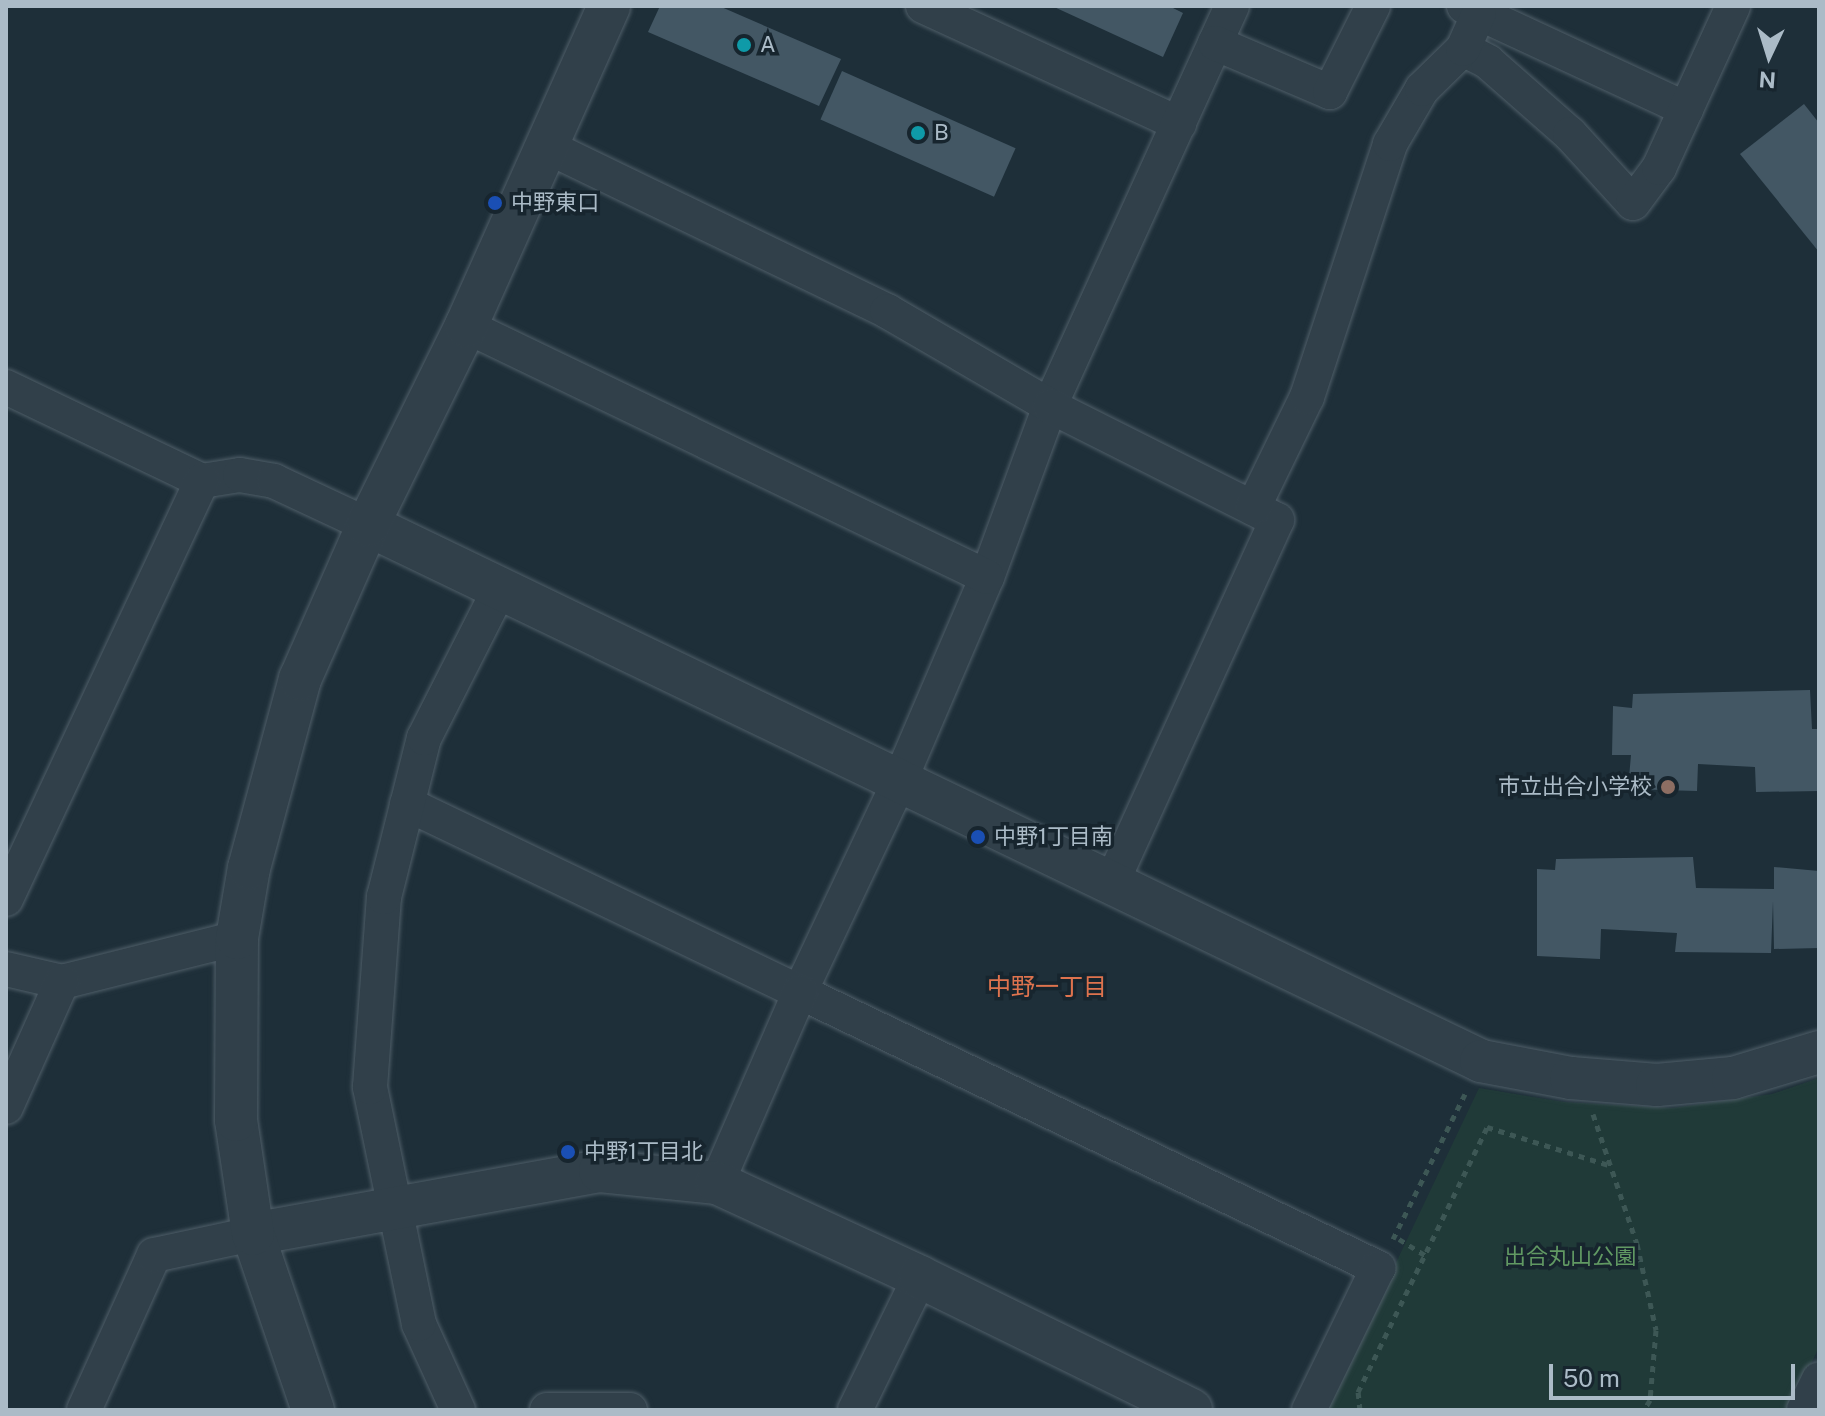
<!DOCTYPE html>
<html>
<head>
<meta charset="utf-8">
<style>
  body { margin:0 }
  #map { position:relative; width:1825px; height:1416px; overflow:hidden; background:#1e2f39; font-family:"Public Sans","Noto Sans JP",sans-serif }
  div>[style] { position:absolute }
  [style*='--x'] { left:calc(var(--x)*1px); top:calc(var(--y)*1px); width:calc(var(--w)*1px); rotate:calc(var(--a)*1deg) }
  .green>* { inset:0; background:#203a38 }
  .building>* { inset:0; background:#435764; transform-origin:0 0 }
  .path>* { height:5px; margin-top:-2.5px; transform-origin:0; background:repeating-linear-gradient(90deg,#3d5755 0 6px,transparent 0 12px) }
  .roads { filter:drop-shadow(0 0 2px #4f5e68) drop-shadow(0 0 2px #4f5e68) }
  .minor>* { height:34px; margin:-17px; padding:0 17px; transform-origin:17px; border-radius:17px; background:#31404a }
  .tertiary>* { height:42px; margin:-21px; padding:0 21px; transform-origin:21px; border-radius:21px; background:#31404a }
  .dots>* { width:22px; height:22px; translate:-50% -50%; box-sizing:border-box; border:4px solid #17252e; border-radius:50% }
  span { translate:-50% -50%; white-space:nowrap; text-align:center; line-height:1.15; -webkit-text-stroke:7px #17252e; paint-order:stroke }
  .poi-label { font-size:22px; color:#abbbc7 }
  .left { translate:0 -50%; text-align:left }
  .right { translate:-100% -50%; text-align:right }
  .park-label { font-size:22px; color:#619963 }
  .neighbourhood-label { font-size:24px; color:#de734e }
  .frame { position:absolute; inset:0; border:8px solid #abbbc7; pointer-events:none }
  .north { position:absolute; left:1729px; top:16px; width:80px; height:80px; -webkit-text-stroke:6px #17252e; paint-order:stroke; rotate:184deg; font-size:22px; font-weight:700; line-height:32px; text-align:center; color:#abbbc7 }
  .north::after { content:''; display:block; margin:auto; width:28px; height:36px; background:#abbbc7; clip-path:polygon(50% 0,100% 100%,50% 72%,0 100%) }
  .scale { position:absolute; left:1549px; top:1364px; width:246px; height:36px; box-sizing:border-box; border:4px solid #abbbc7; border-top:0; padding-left:10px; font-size:24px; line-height:28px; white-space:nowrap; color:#abbbc7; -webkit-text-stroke:6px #17252e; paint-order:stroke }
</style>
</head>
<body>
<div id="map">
  <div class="green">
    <div style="clip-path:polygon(1819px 1078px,1819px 1347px,1789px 1410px,1326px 1410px,1479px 1088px,1564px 1102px,1672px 1108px,1772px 1094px)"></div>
  </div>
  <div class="building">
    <div style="clip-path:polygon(660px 6px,719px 6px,841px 59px,819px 106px,648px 32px)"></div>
    <div style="clip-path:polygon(1052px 6px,1169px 6px,1183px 13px,1163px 57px)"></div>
    <div style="left:842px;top:71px;width:190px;height:53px;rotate:24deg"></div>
    <div style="clip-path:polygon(1804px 104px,1819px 123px,1819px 252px,1740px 154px)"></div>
    <div style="clip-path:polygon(1810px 690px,1812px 729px,1819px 729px,1819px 791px,1756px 792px,1755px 767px,1698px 764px,1697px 791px,1628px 789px,1631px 755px,1612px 755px,1613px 706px,1632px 708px,1633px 694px)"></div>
    <div style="clip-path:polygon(1693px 857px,1696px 888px,1774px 889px,1774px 867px,1819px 871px,1819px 948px,1774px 949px,1773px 901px,1771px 953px,1675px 952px,1677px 933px,1601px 929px,1600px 959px,1537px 956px,1537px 869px,1555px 870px,1556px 859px)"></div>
  </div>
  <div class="path">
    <div style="--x:1593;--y:1114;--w:137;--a:71.3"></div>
    <div style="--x:1637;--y:1244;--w:88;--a:77.5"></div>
    <div style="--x:1656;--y:1330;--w:70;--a:94.9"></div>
    <div style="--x:1650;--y:1400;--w:12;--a:121"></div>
    <div style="--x:1393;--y:1239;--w:162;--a:-63.6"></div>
    <div style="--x:1399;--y:1239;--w:31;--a:32"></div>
    <div style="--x:1360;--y:1410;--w:18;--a:-96"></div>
    <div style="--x:1358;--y:1392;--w:295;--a:-64"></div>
    <div style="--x:1487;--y:1127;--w:127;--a:17.4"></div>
  </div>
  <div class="roads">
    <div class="minor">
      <div style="--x:923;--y:6;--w:282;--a:24.7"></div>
      <div style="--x:1232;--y:6;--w:439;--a:114.5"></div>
      <div style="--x:1050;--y:406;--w:182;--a:110.2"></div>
      <div style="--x:987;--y:577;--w:221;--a:113.2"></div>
      <div style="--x:900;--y:780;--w:234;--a:115.3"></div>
      <div style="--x:800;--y:992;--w:641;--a:25.52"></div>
      <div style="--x:1378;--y:1268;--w:158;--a:115.9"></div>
      <div style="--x:1464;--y:6;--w:245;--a:24.9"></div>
      <div style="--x:1215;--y:43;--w:125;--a:23.1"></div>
      <div style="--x:1330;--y:92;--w:96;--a:-63.4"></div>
      <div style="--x:1463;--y:49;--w:28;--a:27"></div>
      <div style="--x:1488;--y:62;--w:109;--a:41.3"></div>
      <div style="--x:1570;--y:134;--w:93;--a:47.6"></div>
      <div style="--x:1633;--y:203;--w:44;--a:-53.4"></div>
      <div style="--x:1659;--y:168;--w:178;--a:-65.4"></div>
      <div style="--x:548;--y:147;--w:377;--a:25.8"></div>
      <div style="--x:887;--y:311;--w:189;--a:30.2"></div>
      <div style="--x:1050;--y:406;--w:254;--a:26.7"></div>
      <div style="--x:1277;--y:520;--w:398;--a:114.5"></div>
      <div style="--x:466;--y:326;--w:578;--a:25.72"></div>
      <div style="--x:6;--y:387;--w:217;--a:25.6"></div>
      <div style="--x:202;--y:481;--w:38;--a:-9"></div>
      <div style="--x:240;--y:475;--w:35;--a:10"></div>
      <div style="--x:274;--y:481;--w:104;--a:25.1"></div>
      <div style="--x:1253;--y:508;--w:123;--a:-64.1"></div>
      <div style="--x:1307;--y:397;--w:266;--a:-71.8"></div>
      <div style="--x:1390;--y:144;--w:64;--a:-59.8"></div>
      <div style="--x:1422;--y:89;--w:57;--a:-44.3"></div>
      <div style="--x:1463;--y:49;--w:39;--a:-66"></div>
      <div style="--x:407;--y:804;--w:436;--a:25.6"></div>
      <div style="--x:800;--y:992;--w:208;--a:113.5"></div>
      <div style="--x:6;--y:899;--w:462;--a:-64.9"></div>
      <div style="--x:6;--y:969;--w:57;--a:13.1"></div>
      <div style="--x:62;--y:982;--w:180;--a:-14.1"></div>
      <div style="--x:6;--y:1107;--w:137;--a:-65.9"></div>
      <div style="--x:84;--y:1410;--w:170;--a:-65.7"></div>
      <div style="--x:154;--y:1255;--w:101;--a:-12"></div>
      <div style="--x:458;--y:1410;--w:94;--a:-114.4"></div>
      <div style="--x:419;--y:1324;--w:242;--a:-101.7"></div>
      <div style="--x:370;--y:1087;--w:191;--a:-85.8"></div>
      <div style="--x:384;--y:897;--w:164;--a:-75.9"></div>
      <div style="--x:424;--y:738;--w:168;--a:-63.1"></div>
      <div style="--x:547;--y:1410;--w:83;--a:0"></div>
      <div style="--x:855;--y:1410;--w:148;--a:-64"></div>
      <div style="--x:1804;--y:1410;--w:34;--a:-64"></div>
    </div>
    <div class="tertiary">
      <div style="--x:368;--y:525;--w:1235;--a:25.71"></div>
      <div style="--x:1481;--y:1061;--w:92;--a:10.7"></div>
      <div style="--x:1571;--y:1078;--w:86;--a:4.7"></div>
      <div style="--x:1657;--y:1085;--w:76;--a:-5.3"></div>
      <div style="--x:1733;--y:1078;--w:90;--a:-16.8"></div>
      <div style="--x:253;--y:1234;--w:353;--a:-10.3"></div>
      <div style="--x:600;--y:1171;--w:118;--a:5.9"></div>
      <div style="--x:717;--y:1183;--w:224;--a:24.8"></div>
      <div style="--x:920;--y:1277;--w:302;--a:26.1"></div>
      <div style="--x:313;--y:1410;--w:186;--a:-108.8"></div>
      <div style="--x:253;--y:1234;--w:115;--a:-98.5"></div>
      <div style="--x:236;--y:1120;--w:182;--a:-89.7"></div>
      <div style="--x:237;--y:938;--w:71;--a:-80.3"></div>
      <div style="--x:249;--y:868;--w:196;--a:-74.9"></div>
      <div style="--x:300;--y:679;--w:168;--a:-66.2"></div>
      <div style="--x:368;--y:525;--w:222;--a:-63.8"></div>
      <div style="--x:466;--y:326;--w:350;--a:-65.9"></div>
    </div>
  </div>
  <div class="dots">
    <div style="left:744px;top:45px;background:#0f9aa8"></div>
    <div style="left:918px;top:133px;background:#0f9aa8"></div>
    <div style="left:495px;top:203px;background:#1a4fb4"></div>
    <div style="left:1668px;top:787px;background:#8d6e63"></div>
    <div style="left:978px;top:837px;background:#1a4fb4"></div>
    <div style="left:568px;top:1152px;background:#1a4fb4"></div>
  </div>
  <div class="poi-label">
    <span class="left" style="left:760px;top:45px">A</span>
    <span class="left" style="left:934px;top:133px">B</span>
    <span class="left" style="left:511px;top:203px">中野東口</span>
    <span class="right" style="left:1652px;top:787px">市立出合小学校</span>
    <span class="left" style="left:994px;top:837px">中野1丁目南</span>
    <span class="left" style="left:584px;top:1152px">中野1丁目北</span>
  </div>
  <div class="park-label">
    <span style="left:1570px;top:1257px">出合丸山公園</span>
  </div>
  <div class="neighbourhood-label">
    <span style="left:1047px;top:987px">中野一丁目</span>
  </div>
  <div class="frame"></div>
  <div class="north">N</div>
  <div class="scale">50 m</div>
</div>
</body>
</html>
